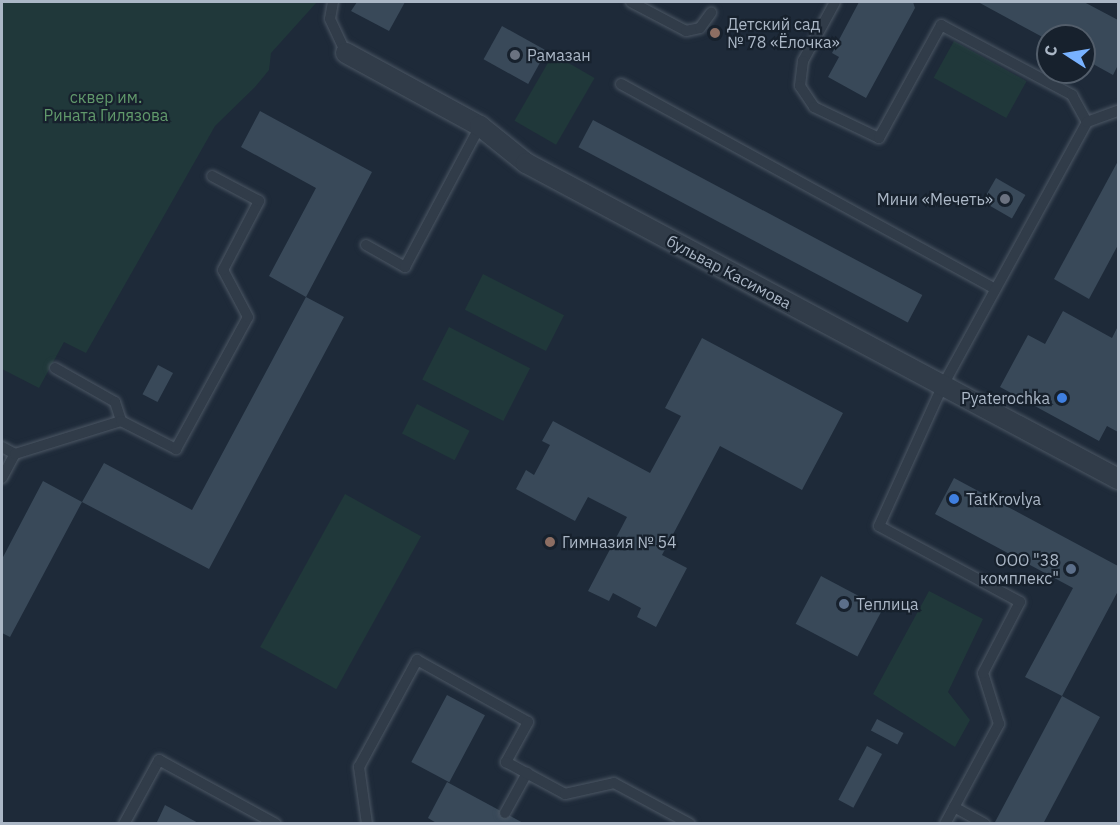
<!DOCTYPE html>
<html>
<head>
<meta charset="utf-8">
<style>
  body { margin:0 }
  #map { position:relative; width:1120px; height:825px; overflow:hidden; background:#1e2a39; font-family:"IBM Plex Sans",sans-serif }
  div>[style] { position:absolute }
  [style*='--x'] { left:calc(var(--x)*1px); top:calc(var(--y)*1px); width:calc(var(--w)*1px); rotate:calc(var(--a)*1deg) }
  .green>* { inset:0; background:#20383a; transform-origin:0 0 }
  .building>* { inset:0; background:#394959; transform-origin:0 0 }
  .roads { filter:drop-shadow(0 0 2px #4c5764) drop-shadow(0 0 2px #4c5764) }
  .service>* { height:10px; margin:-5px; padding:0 5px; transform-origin:5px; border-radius:5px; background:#313c49 }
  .minor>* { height:20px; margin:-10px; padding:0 10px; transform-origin:10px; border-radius:10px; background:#313c49 }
  .dots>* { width:16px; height:16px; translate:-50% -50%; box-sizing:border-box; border:3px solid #17212d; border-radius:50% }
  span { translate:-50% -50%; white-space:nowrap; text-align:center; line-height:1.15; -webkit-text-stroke:4.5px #17212d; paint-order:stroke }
  .poi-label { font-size:16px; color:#abb7c6 }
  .left { translate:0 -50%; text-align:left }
  .right { translate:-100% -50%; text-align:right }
  .park-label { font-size:16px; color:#61996b }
  .street-label { font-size:16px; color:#abb7c6 }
  .frame { position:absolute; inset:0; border:3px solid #abb7c6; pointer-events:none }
  .north { position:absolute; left:1036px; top:24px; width:60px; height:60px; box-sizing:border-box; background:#17212d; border:2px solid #525d6a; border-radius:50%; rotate:282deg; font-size:16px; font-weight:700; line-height:24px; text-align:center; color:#abb7c6 }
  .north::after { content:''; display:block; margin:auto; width:21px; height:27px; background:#78b2ff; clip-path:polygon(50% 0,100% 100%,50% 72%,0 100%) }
</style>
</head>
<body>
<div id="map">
  <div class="green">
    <div style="clip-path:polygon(2px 2px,317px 2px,271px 53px,269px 70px,255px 87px,215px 126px,86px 353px,64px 342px,39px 388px,2px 369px)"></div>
    <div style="left:954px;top:41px;width:83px;height:42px;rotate:29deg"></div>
    <div style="left:553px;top:54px;width:48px;height:77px;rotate:30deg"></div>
    <div style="left:483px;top:274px;width:91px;height:40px;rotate:27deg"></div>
    <div style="left:449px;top:327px;width:91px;height:59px;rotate:27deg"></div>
    <div style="left:417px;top:404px;width:59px;height:33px;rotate:27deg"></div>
    <div style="left:345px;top:494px;width:87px;height:175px;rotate:29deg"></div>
    <div style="clip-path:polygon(929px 591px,983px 619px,948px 692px,970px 720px,955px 747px,873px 694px)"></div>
  </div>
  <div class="building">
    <div style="clip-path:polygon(357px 2px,405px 2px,389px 31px,351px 11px)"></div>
    <div style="clip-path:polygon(859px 2px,913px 2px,915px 8px,866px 98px,828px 77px,839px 57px,832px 53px)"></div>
    <div style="clip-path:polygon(978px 2px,1084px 2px,1118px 20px,1118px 65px,1113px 75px,1084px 59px,1084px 36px,1048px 40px)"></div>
    <div style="left:502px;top:26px;width:51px;height:38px;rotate:29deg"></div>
    <div style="clip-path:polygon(260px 111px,372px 172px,306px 297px,269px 276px,316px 188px,241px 147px)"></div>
    <div style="left:593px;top:120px;width:373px;height:31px;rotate:28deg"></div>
    <div style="clip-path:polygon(1118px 161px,1118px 245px,1089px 299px,1054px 279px)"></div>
    <div style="left:996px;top:178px;width:34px;height:27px;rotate:30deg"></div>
    <div style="clip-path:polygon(306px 297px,344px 317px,209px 569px,82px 502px,10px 637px,2px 633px,2px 559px,43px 481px,82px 502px,104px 463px,192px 510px)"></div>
    <div style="clip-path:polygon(1063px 311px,1112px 338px,1118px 326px,1118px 432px,1107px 426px,1099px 441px,1000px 387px,1028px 335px,1045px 344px)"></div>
    <div style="clip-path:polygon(702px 338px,843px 413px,802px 490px,720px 446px,662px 555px,687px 568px,656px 627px,637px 617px,641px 608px,613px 593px,609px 601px,588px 591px,627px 517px,588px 497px,575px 521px,516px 489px,526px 470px,534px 475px,550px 445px,542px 441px,553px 421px,650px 473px,681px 416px,665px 408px)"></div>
    <div style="left:158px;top:365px;width:17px;height:33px;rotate:28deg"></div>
    <div style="clip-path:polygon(954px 478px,1118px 566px,1118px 591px,1062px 696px,1025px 677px,1073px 588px,935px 514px)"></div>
    <div style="left:821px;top:576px;width:70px;height:54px;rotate:28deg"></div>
    <div style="left:447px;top:695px;width:43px;height:76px;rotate:28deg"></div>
    <div style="clip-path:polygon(1062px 696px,1100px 717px,1043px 824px,994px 824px)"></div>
    <div style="left:877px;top:719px;width:30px;height:13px;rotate:28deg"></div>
    <div style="left:867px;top:746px;width:17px;height:61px;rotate:28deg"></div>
    <div style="clip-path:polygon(447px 782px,525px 824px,438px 824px,428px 818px)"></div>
    <div style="clip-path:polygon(165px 805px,200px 824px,156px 824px)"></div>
  </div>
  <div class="roads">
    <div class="service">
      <div style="--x:333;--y:2;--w:17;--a:100"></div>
      <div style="--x:330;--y:19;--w:38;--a:65"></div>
      <div style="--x:631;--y:2;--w:62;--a:27.8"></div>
      <div style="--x:686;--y:31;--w:14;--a:-12"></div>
      <div style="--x:700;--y:28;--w:19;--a:-54"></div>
      <div style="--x:835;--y:2;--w:67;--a:118.5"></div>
      <div style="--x:803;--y:61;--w:25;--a:97"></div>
      <div style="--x:800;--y:86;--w:25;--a:56"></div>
      <div style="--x:814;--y:107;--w:72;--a:25.5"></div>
      <div style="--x:879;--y:138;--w:129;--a:-61.2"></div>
      <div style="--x:941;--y:25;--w:149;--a:28.1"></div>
      <div style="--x:1072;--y:95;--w:31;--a:61"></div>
      <div style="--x:621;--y:84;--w:426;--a:28.7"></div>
      <div style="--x:366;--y:245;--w:45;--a:29.4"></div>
      <div style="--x:405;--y:267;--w:160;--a:-62"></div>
      <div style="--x:55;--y:368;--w:69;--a:29.5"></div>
      <div style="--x:115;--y:402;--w:20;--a:72"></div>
      <div style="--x:2;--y:447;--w:15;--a:28"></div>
      <div style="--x:2;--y:478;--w:27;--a:-62"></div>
      <div style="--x:15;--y:454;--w:111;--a:-17.3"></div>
      <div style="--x:121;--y:421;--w:62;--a:27"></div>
      <div style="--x:176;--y:449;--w:150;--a:-61.4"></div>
      <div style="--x:248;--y:317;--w:53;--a:-118"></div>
      <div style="--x:223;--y:270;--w:78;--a:-62.4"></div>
      <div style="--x:259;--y:201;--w:53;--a:-152"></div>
      <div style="--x:954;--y:807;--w:35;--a:29"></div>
      <div style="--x:505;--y:813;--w:46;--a:-61.2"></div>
      <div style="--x:124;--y:824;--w:73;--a:-61.3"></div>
      <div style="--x:159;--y:760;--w:133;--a:28.7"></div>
      <div style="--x:367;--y:824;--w:58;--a:-98"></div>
      <div style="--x:359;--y:767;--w:122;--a:-61.5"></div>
      <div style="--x:417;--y:660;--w:127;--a:29.2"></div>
      <div style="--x:528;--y:722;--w:46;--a:118.8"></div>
      <div style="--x:506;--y:762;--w:67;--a:28.5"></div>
      <div style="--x:565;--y:794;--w:50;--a:-12.7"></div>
      <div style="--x:614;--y:783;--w:86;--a:28.3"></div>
      <div style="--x:945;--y:824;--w:114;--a:-61.6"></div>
      <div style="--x:999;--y:724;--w:53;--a:-107.4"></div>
      <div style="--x:983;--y:673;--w:80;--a:-62.5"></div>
      <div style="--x:1020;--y:602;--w:160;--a:-151.7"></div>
      <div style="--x:879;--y:526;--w:153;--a:-65.6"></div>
      <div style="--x:942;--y:387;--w:302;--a:-61.3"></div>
      <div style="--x:1087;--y:122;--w:33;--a:-20"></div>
    </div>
    <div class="minor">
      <div style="--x:346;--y:53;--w:153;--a:28.6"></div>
      <div style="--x:480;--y:126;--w:59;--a:38.8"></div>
      <div style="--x:526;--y:163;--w:671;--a:28.09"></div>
    </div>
  </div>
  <div class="dots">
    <div style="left:715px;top:33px;background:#8d6e63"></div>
    <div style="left:515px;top:55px;background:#6b7280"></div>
    <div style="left:1005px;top:199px;background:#6b7280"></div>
    <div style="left:1062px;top:398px;background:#3f7fe0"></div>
    <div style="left:954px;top:499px;background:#3f7fe0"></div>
    <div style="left:550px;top:542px;background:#8d6e63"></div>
    <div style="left:1071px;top:569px;background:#5c6f8a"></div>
    <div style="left:844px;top:604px;background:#5c6f8a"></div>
  </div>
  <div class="poi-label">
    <span class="left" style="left:727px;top:33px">Детский сад<br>№ 78 «Ёлочка»</span>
    <span class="left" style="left:527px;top:55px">Рамазан</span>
    <span class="right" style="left:993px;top:199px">Мини «Мечеть»</span>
    <span class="right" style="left:1050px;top:398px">Pyaterochka</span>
    <span class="left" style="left:966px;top:499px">TatKrovlya</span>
    <span class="left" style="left:562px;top:542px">Гимназия № 54</span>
    <span class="right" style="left:1059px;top:569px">ООО "38<br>комплекс"</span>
    <span class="left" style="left:856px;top:604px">Теплица</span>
  </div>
  <div class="park-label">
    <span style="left:106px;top:106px">сквер им.<br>Рината Гилязова</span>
  </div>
  <div class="street-label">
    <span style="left:729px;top:272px;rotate:28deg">бульвар Касимова</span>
  </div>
  <div class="frame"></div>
  <div class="north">С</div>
</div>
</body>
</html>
